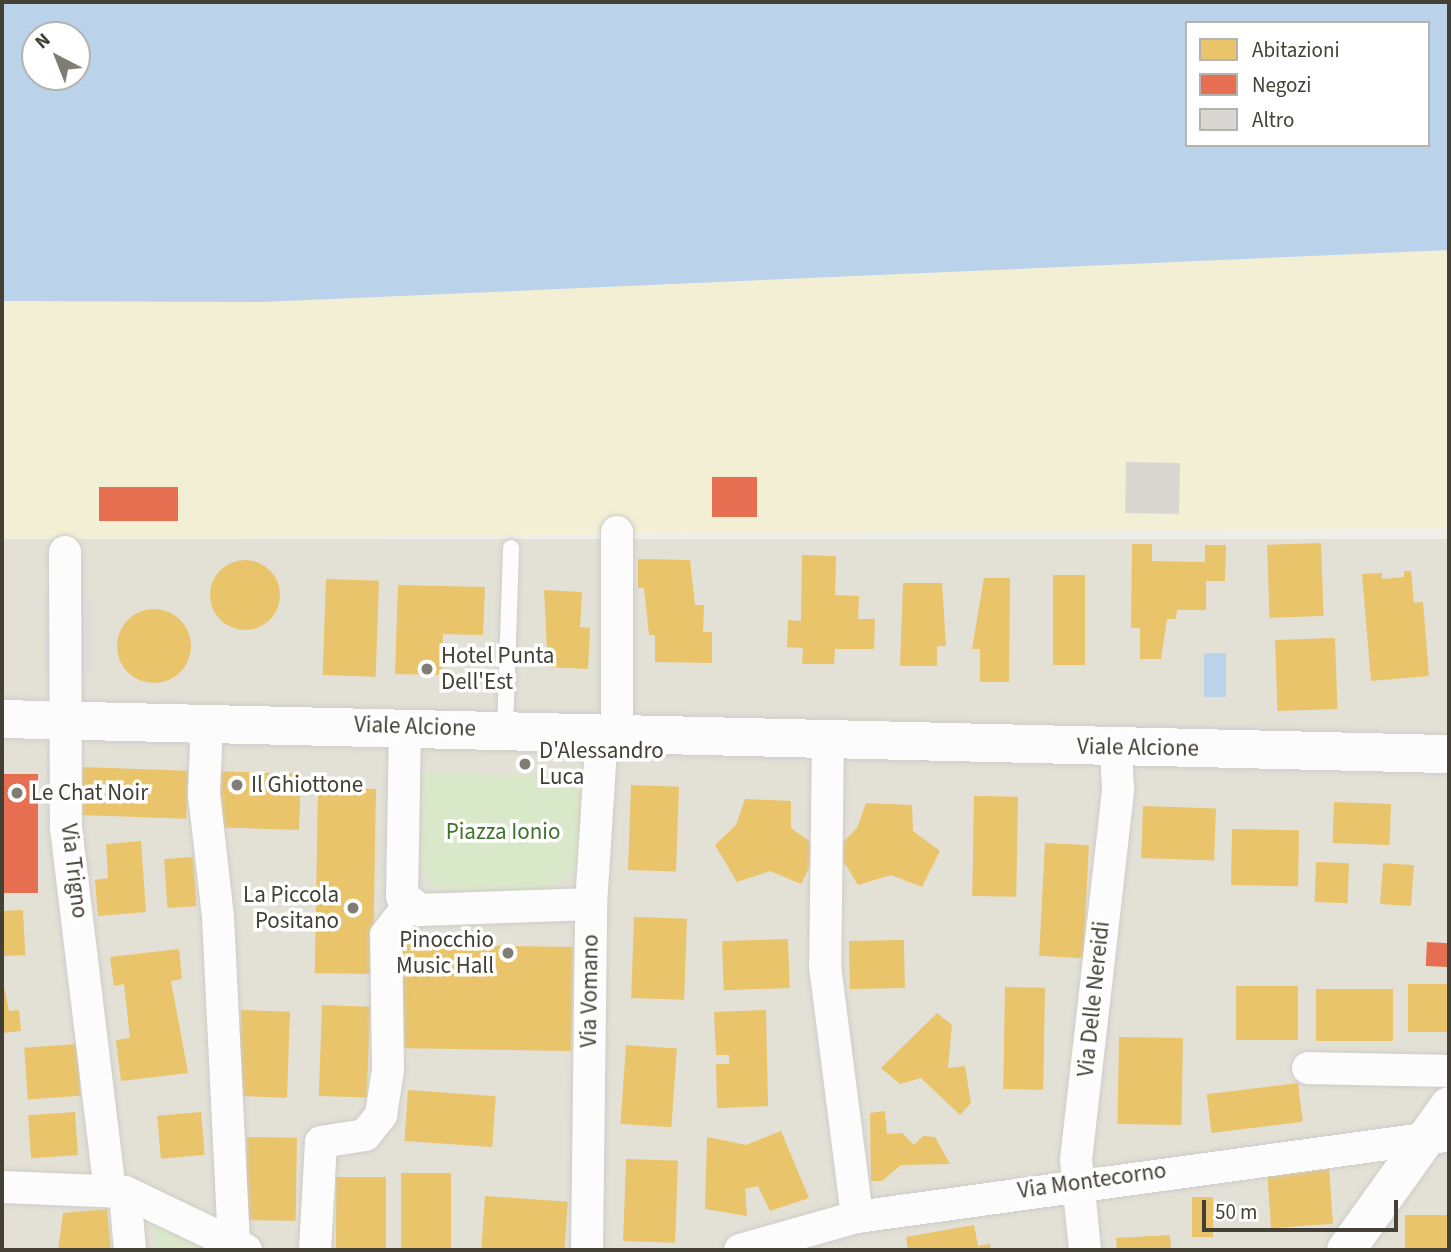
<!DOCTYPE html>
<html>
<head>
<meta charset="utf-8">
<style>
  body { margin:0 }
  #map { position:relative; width:1451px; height:1252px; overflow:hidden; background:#efeee9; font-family:"Source Sans 3",sans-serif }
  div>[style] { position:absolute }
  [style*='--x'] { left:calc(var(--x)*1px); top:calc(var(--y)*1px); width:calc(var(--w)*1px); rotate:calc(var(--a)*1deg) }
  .residential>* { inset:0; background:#e3e0d6; transform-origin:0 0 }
  .green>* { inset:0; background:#dae8ca }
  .sand>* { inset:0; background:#f2efd4 }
  .parking>* { inset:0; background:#deddd9; transform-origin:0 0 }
  .water>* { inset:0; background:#bad3eb; transform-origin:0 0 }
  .homes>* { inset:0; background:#e9c46a; transform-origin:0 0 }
  .round { border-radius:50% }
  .shops>* { inset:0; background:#e76f51; transform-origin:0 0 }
  .building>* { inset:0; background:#d9d7d1; transform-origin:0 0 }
  .roads { filter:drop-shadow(0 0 2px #cdccc7) drop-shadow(0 0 2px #cdccc7) }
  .service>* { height:16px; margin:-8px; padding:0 8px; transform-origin:8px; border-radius:8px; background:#fdfcfc }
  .minor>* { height:32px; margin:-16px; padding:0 16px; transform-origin:16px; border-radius:16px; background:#fdfcfc }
  .tertiary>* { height:38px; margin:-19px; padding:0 19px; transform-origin:19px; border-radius:19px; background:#fdfcfc }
  .dots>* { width:19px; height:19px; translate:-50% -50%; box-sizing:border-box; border:4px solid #fff; border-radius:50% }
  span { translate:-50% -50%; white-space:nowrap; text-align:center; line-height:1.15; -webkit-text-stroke:7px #fff; paint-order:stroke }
  .poi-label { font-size:23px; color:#444035 }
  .left { translate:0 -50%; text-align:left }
  .right { translate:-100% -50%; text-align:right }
  .street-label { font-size:23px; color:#444035 }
  .park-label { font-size:23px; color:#40732c }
  .frame { position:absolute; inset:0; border:4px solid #444035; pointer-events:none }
  .legend { position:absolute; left:1185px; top:21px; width:245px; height:126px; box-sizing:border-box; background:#fff; border:2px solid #b4b3ae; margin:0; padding:9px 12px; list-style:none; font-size:21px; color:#444035 }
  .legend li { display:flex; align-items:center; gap:14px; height:35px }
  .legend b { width:35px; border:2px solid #b4b3ae }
  .north { position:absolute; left:21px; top:21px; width:70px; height:70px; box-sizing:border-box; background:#fff; border:2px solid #b4b3ae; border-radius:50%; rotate:318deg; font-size:19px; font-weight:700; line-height:28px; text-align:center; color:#444035 }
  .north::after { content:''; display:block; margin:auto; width:24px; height:32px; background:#807d74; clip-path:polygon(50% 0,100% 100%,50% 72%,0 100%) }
  .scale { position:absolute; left:1202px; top:1200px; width:196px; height:32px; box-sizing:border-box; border:4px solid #444035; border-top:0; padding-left:9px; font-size:21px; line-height:24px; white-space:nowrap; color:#444035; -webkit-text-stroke:5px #fff; paint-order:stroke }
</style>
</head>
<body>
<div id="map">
  <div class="residential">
    <div style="left:1449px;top:539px;width:711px;height:1447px;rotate:90deg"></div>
  </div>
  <div class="green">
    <div style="clip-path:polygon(422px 773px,584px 776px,581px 865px,549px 891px,443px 889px,432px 883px,422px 873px)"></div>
    <div style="clip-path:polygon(154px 1222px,205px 1250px,156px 1250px)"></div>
  </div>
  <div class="sand">
    <div style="clip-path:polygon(1449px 250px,1449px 528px,2px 539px,2px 301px,262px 302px)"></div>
  </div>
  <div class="parking">
    <div style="left:43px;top:598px;width:19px;height:74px"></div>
    <div style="left:72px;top:599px;width:20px;height:73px"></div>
  </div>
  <div class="water">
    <div style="clip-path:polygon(evenodd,2px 2px,1449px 2px,1449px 250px,262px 302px,2px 301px,2px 2px,1187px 23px,1428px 23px,1428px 145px,1187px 145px,1187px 23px,2px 2px,35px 35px,77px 35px,77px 77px,35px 77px,35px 35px)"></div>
    <div style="left:1204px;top:653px;width:22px;height:44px"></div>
  </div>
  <div class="homes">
    <div style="left:1321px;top:543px;width:73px;height:54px;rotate:88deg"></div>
    <div style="clip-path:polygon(1132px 544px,1152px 544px,1152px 561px,1205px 562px,1205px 545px,1226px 545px,1225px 581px,1206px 581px,1206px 610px,1177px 610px,1176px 619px,1167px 619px,1161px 659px,1140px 659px,1140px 628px,1131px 628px)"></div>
    <div style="clip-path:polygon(802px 555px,836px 556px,835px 595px,859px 596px,858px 619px,875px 619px,874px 649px,835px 649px,834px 664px,802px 664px,803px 648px,787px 647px,788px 620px,801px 621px)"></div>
    <div style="clip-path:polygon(638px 559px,690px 560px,695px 605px,704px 605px,703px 632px,712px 632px,712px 663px,655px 662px,655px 635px,649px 635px,644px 588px,638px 588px)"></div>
    <div class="round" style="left:210px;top:560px;width:70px;height:70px"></div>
    <div style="clip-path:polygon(1404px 571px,1411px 571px,1414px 603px,1423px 602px,1429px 676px,1371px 681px,1362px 574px,1382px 573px,1382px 579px,1404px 577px)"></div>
    <div style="left:1053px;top:575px;width:32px;height:90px"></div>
    <div style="clip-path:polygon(984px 578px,1010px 578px,1009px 682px,980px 682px,980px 649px,972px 649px)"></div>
    <div style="left:326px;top:579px;width:53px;height:96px;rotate:2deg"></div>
    <div style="clip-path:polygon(903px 583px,942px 583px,946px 646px,937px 646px,937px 666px,900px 666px)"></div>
    <div style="clip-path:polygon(398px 585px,485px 587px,483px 635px,443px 634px,442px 675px,395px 674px)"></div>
    <div style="clip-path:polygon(544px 590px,582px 592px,580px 627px,590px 628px,588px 669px,548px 667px)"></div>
    <div class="round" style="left:117px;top:609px;width:74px;height:74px"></div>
    <div style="left:1335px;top:638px;width:71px;height:60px;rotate:88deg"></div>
    <div style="left:82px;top:767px;width:106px;height:48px;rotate:2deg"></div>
    <div style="left:213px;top:771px;width:88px;height:56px;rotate:2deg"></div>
    <div style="left:631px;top:785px;width:48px;height:85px;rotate:2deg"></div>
    <div style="left:318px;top:788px;width:58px;height:185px;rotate:1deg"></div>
    <div style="left:974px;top:796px;width:44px;height:100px;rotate:1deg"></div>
    <div style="clip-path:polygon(745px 799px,791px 801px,791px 828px,819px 848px,801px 884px,770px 871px,737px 882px,715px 845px,736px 825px)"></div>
    <div style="left:1334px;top:802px;width:57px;height:41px;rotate:2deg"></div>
    <div style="clip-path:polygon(866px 803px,912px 805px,913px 831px,940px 851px,922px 887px,891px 875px,858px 885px,836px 849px,857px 828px)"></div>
    <div style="left:1143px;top:806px;width:73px;height:52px;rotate:2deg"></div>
    <div style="left:1232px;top:829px;width:67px;height:56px;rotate:1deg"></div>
    <div style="clip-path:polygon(141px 841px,146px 912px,98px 916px,95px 880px,108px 878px,106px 844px)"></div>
    <div style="left:1045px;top:843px;width:44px;height:113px;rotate:3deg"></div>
    <div style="left:193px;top:857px;width:49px;height:29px;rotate:86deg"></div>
    <div style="left:1316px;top:862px;width:33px;height:40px;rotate:2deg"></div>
    <div style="left:1383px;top:863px;width:31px;height:41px;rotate:4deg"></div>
    <div style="left:23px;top:910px;width:45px;height:21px;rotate:87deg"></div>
    <div style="left:634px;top:917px;width:53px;height:81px;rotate:2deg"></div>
    <div style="left:788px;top:939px;width:49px;height:66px;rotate:88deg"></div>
    <div style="left:904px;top:940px;width:48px;height:55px;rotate:89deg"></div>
    <div style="left:397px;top:944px;width:176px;height:104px;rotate:1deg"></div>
    <div style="clip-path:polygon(179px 949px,182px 979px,171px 981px,188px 1073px,121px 1081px,116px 1040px,130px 1038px,124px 984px,114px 986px,110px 957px)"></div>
    <div style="clip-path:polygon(2px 977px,9px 1011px,19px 1010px,21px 1031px,2px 1033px)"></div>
    <div style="left:1408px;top:984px;width:41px;height:48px"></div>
    <div style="left:1298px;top:986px;width:54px;height:62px;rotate:90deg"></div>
    <div style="left:1005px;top:987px;width:40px;height:102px;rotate:1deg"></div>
    <div style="left:1316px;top:989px;width:77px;height:52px"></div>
    <div style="left:322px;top:1005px;width:48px;height:91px;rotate:2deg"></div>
    <div style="left:241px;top:1010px;width:49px;height:86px;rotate:2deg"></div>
    <div style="clip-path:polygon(766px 1010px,768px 1106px,717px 1108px,716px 1064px,729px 1064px,729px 1055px,716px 1055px,714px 1012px)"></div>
    <div style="clip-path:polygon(937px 1013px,952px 1025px,948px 1068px,965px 1066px,971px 1103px,960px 1115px,921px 1078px,900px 1084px,881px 1068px)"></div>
    <div style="left:1119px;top:1037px;width:64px;height:87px;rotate:1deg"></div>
    <div style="left:77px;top:1044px;width:52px;height:53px;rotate:86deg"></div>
    <div style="left:626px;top:1045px;width:51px;height:79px;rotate:4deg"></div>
    <div style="left:1298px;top:1083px;width:39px;height:92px;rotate:83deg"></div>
    <div style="left:408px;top:1090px;width:88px;height:51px;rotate:4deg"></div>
    <div style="clip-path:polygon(885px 1111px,887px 1134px,902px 1133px,914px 1145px,923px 1136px,935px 1137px,950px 1164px,901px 1165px,882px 1181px,871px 1181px,870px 1113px)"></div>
    <div style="left:75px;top:1112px;width:43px;height:47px;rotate:86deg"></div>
    <div style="left:201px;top:1112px;width:43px;height:44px;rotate:85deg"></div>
    <div style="clip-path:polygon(781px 1131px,809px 1198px,770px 1211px,758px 1186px,745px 1189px,747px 1216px,705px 1209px,707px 1137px,746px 1145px)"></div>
    <div style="left:247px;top:1137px;width:50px;height:83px;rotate:1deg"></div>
    <div style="left:626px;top:1159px;width:52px;height:82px;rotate:2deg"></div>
    <div style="left:1329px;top:1167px;width:57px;height:62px;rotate:86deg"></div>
    <div style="left:401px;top:1173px;width:50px;height:77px"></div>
    <div style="left:336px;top:1177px;width:50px;height:73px"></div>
    <div style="left:485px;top:1196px;width:83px;height:54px;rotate:4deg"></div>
    <div style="left:1192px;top:1197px;width:21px;height:40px"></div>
    <div style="clip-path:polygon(107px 1209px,111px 1250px,58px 1250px,63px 1213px)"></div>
    <div style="left:1449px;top:1215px;width:35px;height:44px;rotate:90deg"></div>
    <div style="clip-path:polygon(974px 1225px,978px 1246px,990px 1244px,991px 1250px,908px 1250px,906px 1237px)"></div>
    <div style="clip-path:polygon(1170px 1235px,1171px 1250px,1117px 1250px,1116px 1238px)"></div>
  </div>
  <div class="shops">
    <div style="left:712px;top:477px;width:45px;height:40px"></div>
    <div style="left:178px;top:487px;width:34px;height:79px;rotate:90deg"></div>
    <div style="left:2px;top:774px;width:36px;height:119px"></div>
    <div style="left:1427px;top:942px;width:22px;height:24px;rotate:3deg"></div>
  </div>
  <div class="building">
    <div style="left:1126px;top:462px;width:54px;height:51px;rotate:1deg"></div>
  </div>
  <div class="roads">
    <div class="service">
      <div style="--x:505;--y:731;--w:183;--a:-88.1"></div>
    </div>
    <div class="minor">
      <div style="--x:617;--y:532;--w:202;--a:90"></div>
      <div style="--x:65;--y:552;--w:276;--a:89.8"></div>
      <div style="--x:66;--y:828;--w:364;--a:83.1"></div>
      <div style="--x:207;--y:723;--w:71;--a:92.4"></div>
      <div style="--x:204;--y:794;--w:124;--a:83.5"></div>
      <div style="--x:218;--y:917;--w:327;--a:87.2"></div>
      <div style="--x:405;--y:727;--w:169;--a:91"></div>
      <div style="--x:402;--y:896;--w:23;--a:38"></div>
      <div style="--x:420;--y:910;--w:171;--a:-2"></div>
      <div style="--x:828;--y:736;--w:230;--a:90.7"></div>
      <div style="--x:825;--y:966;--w:253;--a:82.7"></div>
      <div style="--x:1308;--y:1068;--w:141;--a:1.2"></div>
      <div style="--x:2;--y:1187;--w:123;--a:2.3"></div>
      <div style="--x:125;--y:1192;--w:134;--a:25.6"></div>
      <div style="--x:125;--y:1192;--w:58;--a:85.1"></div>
      <div style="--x:315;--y:1250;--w:108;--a:-86.8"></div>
      <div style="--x:321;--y:1142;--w:45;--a:-9"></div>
      <div style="--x:365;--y:1135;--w:26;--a:-51"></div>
      <div style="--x:381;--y:1115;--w:46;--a:-81.2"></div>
      <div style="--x:388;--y:1070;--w:135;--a:-90.8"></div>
      <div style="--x:386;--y:935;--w:41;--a:-52"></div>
      <div style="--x:587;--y:1250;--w:346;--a:-89.3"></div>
      <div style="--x:591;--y:904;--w:171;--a:-86.3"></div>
      <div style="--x:740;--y:1250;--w:122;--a:-15.8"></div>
      <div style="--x:857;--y:1217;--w:594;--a:-7.84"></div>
      <div style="--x:1085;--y:1250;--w:90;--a:-95.7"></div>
      <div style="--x:1076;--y:1160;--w:373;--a:-83.5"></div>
      <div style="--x:1118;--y:789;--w:41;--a:-92.8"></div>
    </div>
    <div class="tertiary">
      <div style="--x:2;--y:719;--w:1447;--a:1.39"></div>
      <div style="--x:1346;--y:1250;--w:177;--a:-54.4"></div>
    </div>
  </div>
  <div class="dots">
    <div style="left:427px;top:669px;background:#807d74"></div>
    <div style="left:525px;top:764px;background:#807d74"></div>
    <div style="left:237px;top:785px;background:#807d74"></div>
    <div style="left:17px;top:793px;background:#807d74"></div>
    <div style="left:353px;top:908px;background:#807d74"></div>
    <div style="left:508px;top:953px;background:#807d74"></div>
  </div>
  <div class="poi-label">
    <span class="left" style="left:441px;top:669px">Hotel Punta<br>Dell'Est</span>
    <span class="left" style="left:539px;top:764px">D'Alessandro<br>Luca</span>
    <span class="left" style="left:251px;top:785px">Il Ghiottone</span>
    <span class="left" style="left:31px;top:793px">Le Chat Noir</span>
    <span class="right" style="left:339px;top:908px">La Piccola<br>Positano</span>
    <span class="right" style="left:494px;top:953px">Pinocchio<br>Music Hall</span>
  </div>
  <div class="street-label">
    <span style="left:415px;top:727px;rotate:2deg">Viale Alcione</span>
    <span style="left:1138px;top:748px;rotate:1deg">Viale Alcione</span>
    <span style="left:74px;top:871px;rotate:83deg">Via Trigno</span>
    <span style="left:590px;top:991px;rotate:-89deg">Via Vomano</span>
    <span style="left:1094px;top:999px;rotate:-84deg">Via Delle Nereidi</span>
    <span style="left:1092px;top:1181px;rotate:-8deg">Via Montecorno</span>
  </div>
  <div class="park-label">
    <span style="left:503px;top:832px">Piazza Ionio</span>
  </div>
  <div class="frame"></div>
  <ul class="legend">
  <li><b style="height:19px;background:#e9c46a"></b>Abitazioni</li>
  <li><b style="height:19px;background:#e76f51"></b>Negozi</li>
  <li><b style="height:19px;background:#d9d7d1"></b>Altro</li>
  </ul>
  <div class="north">N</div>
  <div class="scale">50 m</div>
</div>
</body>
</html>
